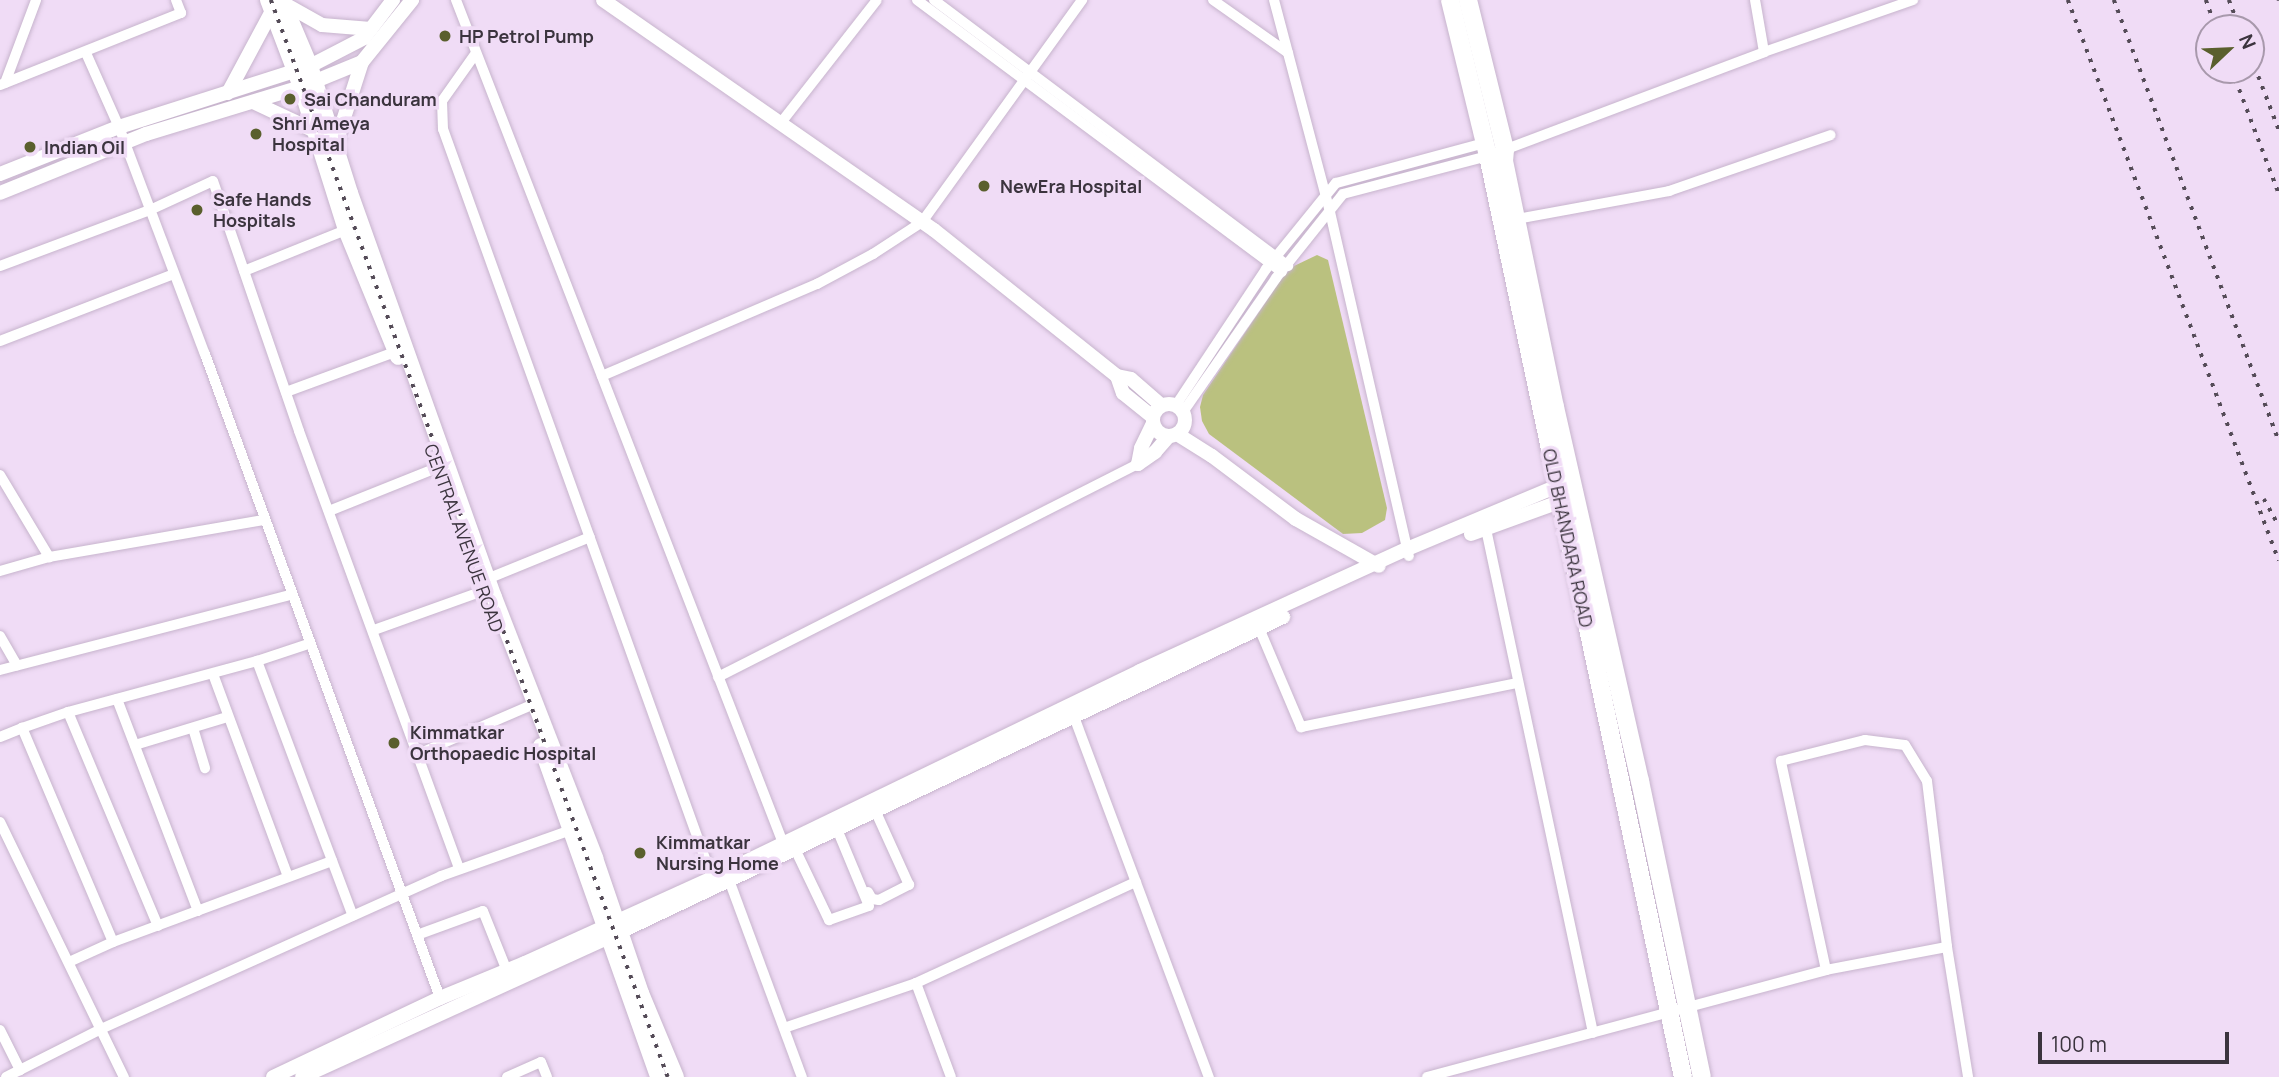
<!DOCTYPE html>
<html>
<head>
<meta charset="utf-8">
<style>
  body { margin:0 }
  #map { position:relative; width:2279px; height:1077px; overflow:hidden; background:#f0dcf6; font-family:Manrope,sans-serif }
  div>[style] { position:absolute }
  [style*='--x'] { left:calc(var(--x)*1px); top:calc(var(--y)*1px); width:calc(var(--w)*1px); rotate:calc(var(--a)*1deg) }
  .green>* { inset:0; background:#bac17f }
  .roads { filter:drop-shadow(0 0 2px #c7b4cd) drop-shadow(0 0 2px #c7b4cd) }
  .street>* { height:10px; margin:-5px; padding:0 5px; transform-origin:5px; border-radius:5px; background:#fff }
  .secondary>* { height:14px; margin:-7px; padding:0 7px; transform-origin:7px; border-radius:7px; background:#fff }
  .secondary>.ring { margin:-7px; padding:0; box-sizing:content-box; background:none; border:14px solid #fff; border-radius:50% }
  .primary>* { height:16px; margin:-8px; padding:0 8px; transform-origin:8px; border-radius:8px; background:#fff }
  .highway>* { height:18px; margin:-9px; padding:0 9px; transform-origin:9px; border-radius:9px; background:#fff }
  .rail>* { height:3.5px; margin-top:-1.75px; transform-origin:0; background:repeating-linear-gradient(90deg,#544b57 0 3.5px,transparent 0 10.5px) }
  .dots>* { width:19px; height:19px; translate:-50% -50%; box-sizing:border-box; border:4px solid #f0dcf6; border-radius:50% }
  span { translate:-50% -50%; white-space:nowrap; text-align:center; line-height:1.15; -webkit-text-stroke:7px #f0dcf6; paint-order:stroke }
  .poi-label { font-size:18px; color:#3b343e; font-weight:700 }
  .left { translate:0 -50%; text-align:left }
  .street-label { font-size:18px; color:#3b343e }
  .north { position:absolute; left:2195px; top:14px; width:70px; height:70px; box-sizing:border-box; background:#f0dcf6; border:2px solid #a899ac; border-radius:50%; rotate:67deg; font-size:19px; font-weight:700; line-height:28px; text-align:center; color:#3b343e }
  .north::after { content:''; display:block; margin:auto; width:24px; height:32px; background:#5a5f2d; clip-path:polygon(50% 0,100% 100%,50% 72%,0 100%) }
  .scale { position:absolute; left:2038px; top:1032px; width:191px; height:32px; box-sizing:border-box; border:4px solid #3b343e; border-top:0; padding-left:9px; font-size:21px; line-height:24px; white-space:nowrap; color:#3b343e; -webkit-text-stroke:5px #f0dcf6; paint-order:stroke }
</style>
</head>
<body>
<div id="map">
  <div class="green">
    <div style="clip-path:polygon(1317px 255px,1328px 260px,1387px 508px,1385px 520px,1362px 533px,1343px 534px,1209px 434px,1202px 421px,1200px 407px,1203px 395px,1282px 278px,1294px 266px)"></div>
  </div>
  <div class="roads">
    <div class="street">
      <div style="--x:456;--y:0;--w:910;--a:68.8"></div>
      <div style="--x:917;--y:0;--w:455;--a:36.7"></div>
      <div style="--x:934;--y:0;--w:443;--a:36.9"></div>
      <div style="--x:1213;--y:0;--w:92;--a:35.2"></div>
      <div style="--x:1274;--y:0;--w:219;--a:75.2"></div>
      <div style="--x:1330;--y:212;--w:353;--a:77.1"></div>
      <div style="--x:1764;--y:52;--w:158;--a:-19.2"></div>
      <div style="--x:86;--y:53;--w:81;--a:66"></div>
      <div style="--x:119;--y:127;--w:243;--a:69.3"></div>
      <div style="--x:205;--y:354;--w:686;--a:69.95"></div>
      <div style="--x:476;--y:53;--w:59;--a:125.3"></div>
      <div style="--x:442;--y:101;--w:28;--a:88"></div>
      <div style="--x:443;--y:129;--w:796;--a:70.24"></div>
      <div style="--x:5;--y:83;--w:89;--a:-69.5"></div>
      <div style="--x:0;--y:85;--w:195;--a:-21.7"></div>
      <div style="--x:181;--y:13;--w:14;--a:-111"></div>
      <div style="--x:780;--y:124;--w:157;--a:-52"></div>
      <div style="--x:1517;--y:219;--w:155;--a:-10.4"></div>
      <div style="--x:1669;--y:191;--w:171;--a:-19.1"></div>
      <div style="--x:0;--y:266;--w:160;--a:-20.5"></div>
      <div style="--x:150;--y:210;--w:69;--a:-24.7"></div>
      <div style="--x:213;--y:181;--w:264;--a:71"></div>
      <div style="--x:299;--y:431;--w:466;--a:69.9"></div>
      <div style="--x:244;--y:271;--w:110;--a:-21.9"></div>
      <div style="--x:0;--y:341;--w:186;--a:-21.1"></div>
      <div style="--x:602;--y:376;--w:234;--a:-23.2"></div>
      <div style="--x:817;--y:284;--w:64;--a:-28.2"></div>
      <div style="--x:873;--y:254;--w:59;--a:-33.1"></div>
      <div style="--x:922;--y:222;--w:274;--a:-54.2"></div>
      <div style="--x:286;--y:392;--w:116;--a:-20.2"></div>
      <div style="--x:1176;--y:405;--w:163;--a:-56.5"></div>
      <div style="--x:1266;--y:269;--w:111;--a:-50.9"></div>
      <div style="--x:1336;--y:183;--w:157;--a:-15.1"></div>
      <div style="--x:1183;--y:412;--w:163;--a:-55.2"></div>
      <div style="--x:1276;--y:278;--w:107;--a:-51.4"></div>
      <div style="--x:1343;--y:194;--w:150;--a:-14.7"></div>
      <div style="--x:1488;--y:156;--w:295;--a:-20.6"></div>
      <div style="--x:1764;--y:52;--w:53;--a:-99.8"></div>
      <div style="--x:0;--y:475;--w:96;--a:59.1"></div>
      <div style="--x:329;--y:511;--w:118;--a:-21.8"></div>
      <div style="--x:1486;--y:529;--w:515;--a:78.01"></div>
      <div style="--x:0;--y:571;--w:51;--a:-15.9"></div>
      <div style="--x:49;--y:557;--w:217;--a:-9.8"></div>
      <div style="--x:487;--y:579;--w:111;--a:-22.2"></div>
      <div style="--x:1259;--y:628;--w:108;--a:67"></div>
      <div style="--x:1301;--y:727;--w:221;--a:-11.5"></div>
      <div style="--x:374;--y:630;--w:116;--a:-19.7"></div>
      <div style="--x:0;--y:636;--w:34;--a:60"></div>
      <div style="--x:257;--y:661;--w:54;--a:-18.4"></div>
      <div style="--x:0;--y:670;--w:301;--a:-14.5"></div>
      <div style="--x:213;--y:674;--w:216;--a:69.7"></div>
      <div style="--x:718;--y:677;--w:471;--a:-26.9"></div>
      <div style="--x:117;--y:699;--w:227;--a:69.1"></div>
      <div style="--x:68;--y:712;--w:232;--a:67.2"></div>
      <div style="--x:1073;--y:714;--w:388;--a:69.5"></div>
      <div style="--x:193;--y:728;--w:42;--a:73.3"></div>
      <div style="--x:0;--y:737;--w:24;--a:-22"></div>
      <div style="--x:135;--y:745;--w:96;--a:-16.9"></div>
      <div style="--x:418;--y:754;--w:119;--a:-23.3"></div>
      <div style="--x:0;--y:822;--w:284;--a:64.1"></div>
      <div style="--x:795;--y:849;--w:79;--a:64.4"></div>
      <div style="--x:829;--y:920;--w:42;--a:-19.3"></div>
      <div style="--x:869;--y:906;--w:83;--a:-112.6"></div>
      <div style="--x:332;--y:861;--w:233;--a:159.7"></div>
      <div style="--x:113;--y:942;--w:233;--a:-113"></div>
      <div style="--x:22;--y:728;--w:49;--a:-19.2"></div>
      <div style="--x:68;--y:712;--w:196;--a:-15.1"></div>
      <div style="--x:257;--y:661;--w:272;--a:69.4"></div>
      <div style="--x:729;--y:880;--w:210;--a:69.7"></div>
      <div style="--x:868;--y:892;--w:8;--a:60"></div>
      <div style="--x:872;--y:899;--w:7;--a:8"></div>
      <div style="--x:879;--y:900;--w:34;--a:-27"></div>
      <div style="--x:909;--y:885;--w:82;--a:-114.4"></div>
      <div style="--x:417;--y:935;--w:70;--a:-20"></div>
      <div style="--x:483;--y:911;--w:65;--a:68.2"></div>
      <div style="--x:69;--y:962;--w:48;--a:-24.4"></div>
      <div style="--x:1826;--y:970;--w:214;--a:-102.2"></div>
      <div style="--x:1781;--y:761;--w:87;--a:-14"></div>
      <div style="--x:1865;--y:740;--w:40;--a:7.1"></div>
      <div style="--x:1905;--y:745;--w:42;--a:58.6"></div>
      <div style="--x:1927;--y:781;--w:167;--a:83.1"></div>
      <div style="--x:916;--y:983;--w:100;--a:69.6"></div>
      <div style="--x:784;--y:1028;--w:139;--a:-18.8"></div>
      <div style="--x:916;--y:983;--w:242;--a:-24.7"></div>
      <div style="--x:0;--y:1030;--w:45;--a:63.4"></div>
      <div style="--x:6;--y:1077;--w:106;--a:-26.8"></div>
      <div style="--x:101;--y:1029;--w:373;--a:-24.2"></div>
      <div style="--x:441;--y:876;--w:138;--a:-19.5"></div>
      <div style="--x:507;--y:1077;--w:37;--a:-24"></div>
      <div style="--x:541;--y:1062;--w:16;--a:68"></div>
      <div style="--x:1427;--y:1077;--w:413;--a:-15"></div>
      <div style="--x:1826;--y:970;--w:123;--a:-10.8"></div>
      <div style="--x:1947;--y:947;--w:132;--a:80.8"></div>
    </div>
    <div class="secondary">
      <div style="--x:603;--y:0;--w:403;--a:34.8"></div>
      <div style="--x:934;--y:230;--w:234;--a:38.6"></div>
      <div style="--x:1117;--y:376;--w:14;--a:12"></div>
      <div style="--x:1131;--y:379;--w:40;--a:41"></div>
      <div style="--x:283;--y:3;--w:45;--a:29.4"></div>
      <div style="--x:322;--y:25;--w:49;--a:4.7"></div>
      <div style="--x:228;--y:93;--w:93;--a:-61.8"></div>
      <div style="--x:253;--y:102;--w:68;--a:25.1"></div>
      <div style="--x:335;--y:146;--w:88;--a:-72.2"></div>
      <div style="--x:0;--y:174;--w:128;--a:-21.6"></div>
      <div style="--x:119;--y:127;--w:201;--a:-17.7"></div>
      <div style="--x:310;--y:66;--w:61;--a:-27.4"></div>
      <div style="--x:364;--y:38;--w:48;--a:-52.7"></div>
      <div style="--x:0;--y:193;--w:157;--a:-22"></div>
      <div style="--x:146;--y:134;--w:162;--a:-16.9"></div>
      <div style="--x:301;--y:87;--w:66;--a:-22.3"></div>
      <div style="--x:362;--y:62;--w:80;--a:-51.1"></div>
      <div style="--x:1117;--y:376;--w:18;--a:71"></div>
      <div style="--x:1123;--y:393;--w:38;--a:39"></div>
      <div class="ring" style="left:1153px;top:404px;width:18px;height:18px"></div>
      <div style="--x:1177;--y:434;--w:41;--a:32.2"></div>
      <div style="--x:1212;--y:456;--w:105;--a:36.9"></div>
      <div style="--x:1296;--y:519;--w:95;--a:29.5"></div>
      <div style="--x:1138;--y:464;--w:16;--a:-79"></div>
      <div style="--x:1141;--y:448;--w:28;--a:-64"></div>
      <div style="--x:1138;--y:464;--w:21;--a:-35"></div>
      <div style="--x:1155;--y:452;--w:21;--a:-49"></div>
      <div style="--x:1471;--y:534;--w:105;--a:-20"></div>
      <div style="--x:273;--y:1077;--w:185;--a:-25.3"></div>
      <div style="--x:440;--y:998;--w:92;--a:-22.4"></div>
      <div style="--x:525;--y:963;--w:205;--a:-24.4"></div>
      <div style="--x:712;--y:878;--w:475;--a:-25.8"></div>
      <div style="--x:1140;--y:671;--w:294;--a:-24.6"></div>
      <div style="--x:1407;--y:549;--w:173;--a:-22.7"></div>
      <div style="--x:302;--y:1077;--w:352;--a:-24.5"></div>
      <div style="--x:622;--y:931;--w:732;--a:-25.41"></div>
    </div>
    <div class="primary">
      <div style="--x:268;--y:0;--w:93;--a:69.2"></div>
      <div style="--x:301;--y:87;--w:150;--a:72.5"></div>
      <div style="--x:346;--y:230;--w:137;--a:67.7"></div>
      <div style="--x:282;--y:0;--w:72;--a:67"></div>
      <div style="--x:310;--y:66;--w:133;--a:72.5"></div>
      <div style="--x:350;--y:193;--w:429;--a:70.4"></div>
      <div style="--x:494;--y:597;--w:280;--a:68.8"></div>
      <div style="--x:595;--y:858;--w:143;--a:71.2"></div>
      <div style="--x:641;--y:993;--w:91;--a:67.4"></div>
      <div style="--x:541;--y:746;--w:351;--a:70.5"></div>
    </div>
    <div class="highway">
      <div style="--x:1450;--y:0;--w:161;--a:76.3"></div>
      <div style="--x:1488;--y:156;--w:941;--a:78.05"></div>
      <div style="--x:1468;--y:0;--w:154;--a:76.1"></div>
      <div style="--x:1505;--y:150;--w:11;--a:95"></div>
      <div style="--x:1504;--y:161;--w:251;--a:78.3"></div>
      <div style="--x:1555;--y:407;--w:384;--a:77.2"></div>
      <div style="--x:1640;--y:781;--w:302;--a:78.2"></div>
    </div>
  </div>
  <div class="rail">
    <div style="--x:271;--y:0;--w:1148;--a:69.77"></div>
    <div style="--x:2068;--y:0;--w:599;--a:69.39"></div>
    <div style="--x:2114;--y:0;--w:472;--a:69.5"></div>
    <div style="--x:2206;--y:0;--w:30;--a:70"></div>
    <div style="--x:2229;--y:0;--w:30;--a:69"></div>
    <div style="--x:2279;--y:0;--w:1;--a:90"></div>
    <div style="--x:2251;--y:57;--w:78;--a:69"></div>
    <div style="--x:2232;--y:70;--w:133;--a:69.2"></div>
    <div style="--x:2264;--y:499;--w:31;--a:61"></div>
  </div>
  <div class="dots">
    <div style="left:445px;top:36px;background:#5a5f2d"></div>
    <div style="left:290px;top:99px;background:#5a5f2d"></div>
    <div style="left:256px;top:134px;background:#5a5f2d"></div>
    <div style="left:30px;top:147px;background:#5a5f2d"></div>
    <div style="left:984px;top:186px;background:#5a5f2d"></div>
    <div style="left:197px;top:210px;background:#5a5f2d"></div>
    <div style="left:394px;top:743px;background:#5a5f2d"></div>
    <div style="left:640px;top:853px;background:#5a5f2d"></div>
  </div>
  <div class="poi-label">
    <span class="left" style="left:459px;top:36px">HP Petrol Pump</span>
    <span class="left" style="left:304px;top:99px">Sai Chanduram</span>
    <span class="left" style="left:272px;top:134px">Shri Ameya<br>Hospital</span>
    <span class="left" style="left:44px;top:147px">Indian Oil</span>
    <span class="left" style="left:1000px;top:186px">NewEra Hospital</span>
    <span class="left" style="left:213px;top:210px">Safe Hands<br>Hospitals</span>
    <span class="left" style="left:410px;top:743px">Kimmatkar<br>Orthopaedic Hospital</span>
    <span class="left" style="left:656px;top:853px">Kimmatkar<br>Nursing Home</span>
  </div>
  <div class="street-label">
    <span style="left:464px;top:538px;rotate:70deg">CENTRAL AVENUE ROAD</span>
    <span style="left:1568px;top:538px;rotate:78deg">OLD BHANDARA ROAD</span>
  </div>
  <div class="north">N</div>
  <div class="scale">100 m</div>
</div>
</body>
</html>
